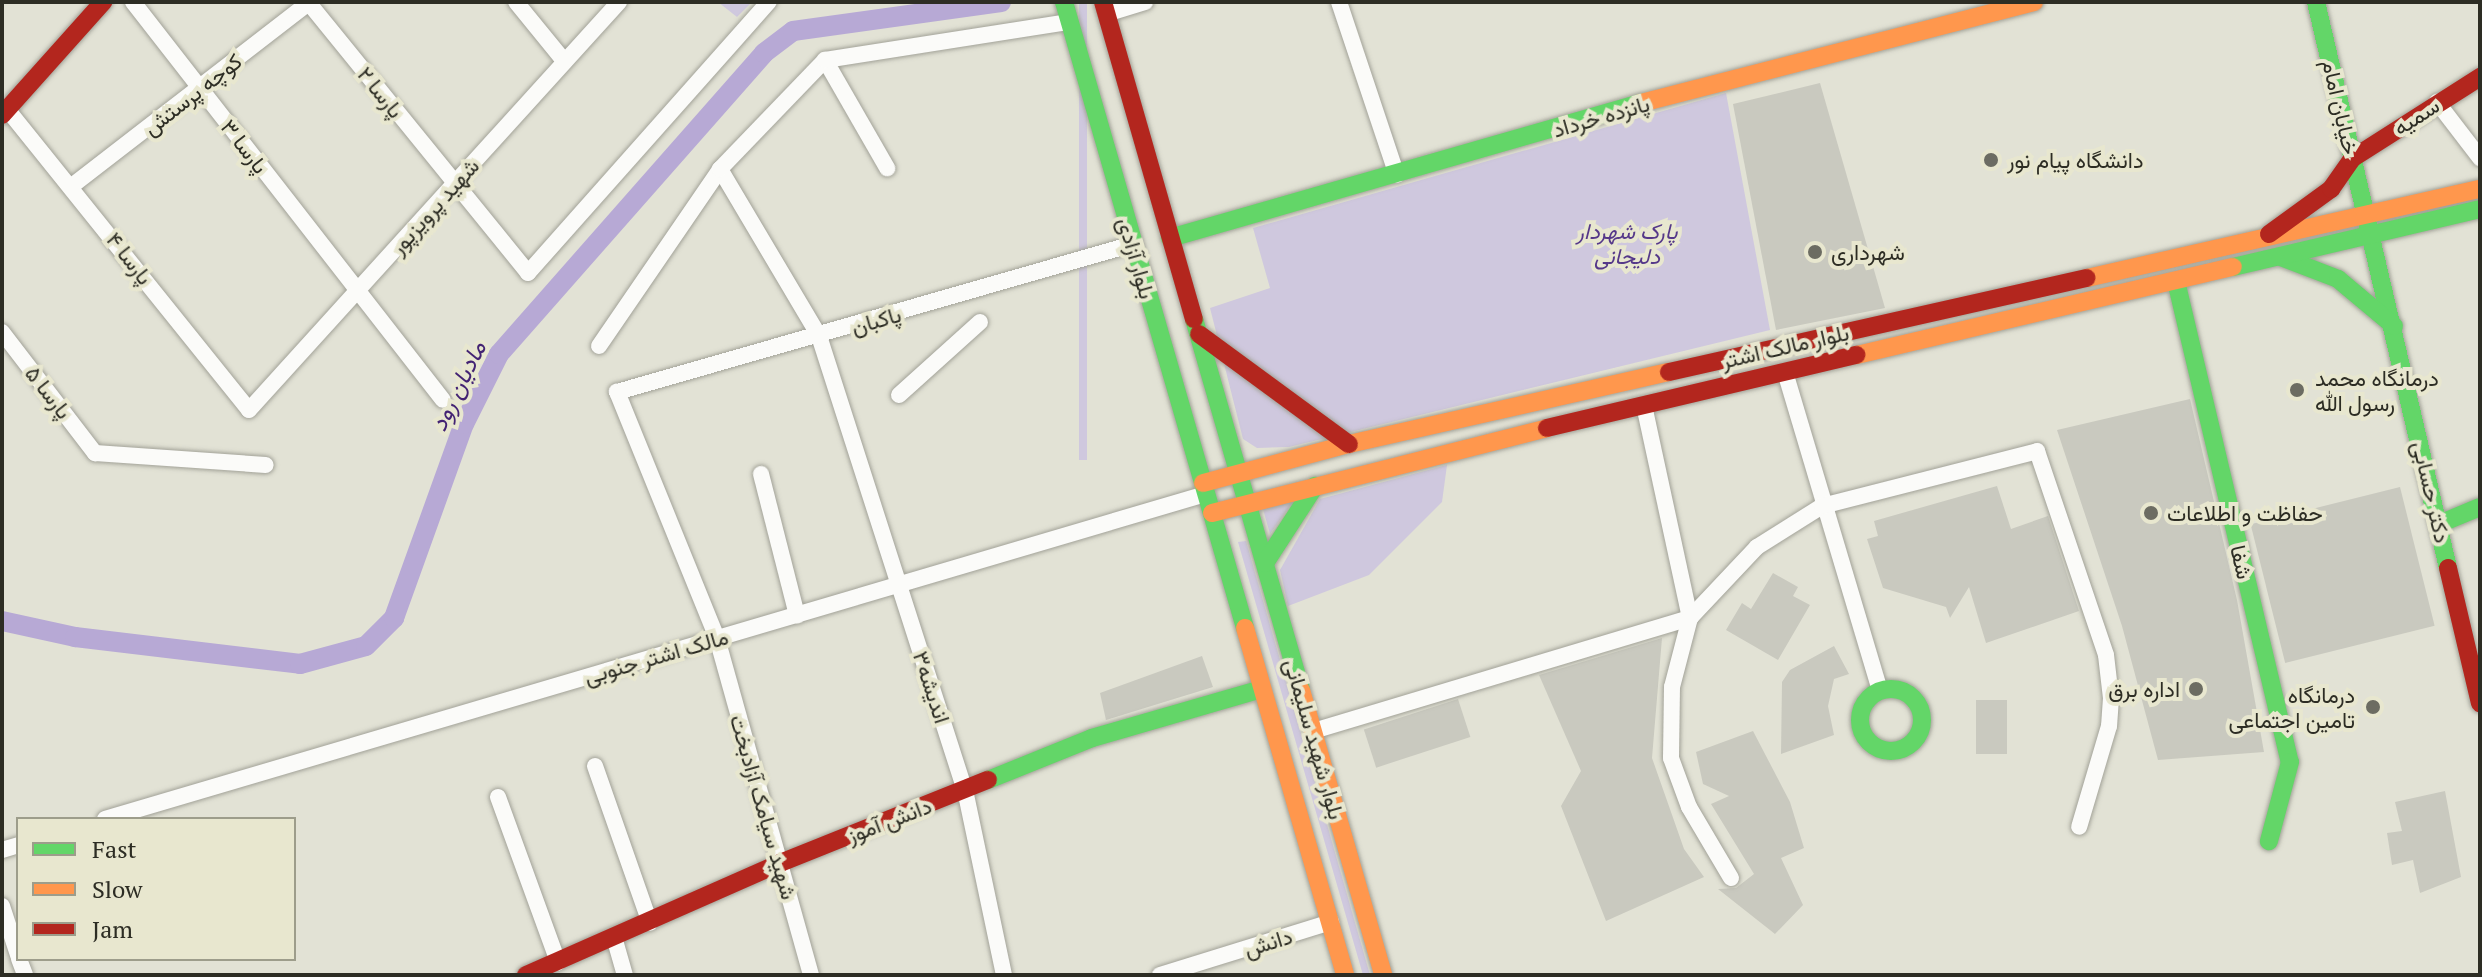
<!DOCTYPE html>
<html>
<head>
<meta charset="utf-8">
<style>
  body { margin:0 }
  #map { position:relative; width:2482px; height:977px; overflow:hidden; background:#e2e2d5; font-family:"PT Serif",Vazirmatn,serif }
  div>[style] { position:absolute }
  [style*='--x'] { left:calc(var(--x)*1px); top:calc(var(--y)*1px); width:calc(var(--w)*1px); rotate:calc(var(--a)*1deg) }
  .green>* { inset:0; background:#cfc8de; transform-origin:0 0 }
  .canal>* { height:20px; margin:-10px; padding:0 10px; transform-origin:10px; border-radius:10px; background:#b7a9d5 }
  .building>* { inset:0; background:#c9c9bf; transform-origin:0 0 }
  .roads { filter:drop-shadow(0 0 2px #a2a298) drop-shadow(0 0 2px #a2a298) }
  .street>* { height:16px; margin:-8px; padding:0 8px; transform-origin:8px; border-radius:8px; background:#fbfbf9 }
  .fast>* { height:18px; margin:-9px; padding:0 9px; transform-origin:9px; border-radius:9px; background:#63d668 }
  .fast>.ring { margin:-9px; padding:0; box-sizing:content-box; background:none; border:18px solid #63d668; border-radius:50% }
  .slow>* { height:18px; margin:-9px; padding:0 9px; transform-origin:9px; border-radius:9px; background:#ff974d }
  .jam>* { height:18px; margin:-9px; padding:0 9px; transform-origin:9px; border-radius:9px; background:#b3261e }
  .dots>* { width:22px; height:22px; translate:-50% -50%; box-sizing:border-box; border:4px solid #e8e7cf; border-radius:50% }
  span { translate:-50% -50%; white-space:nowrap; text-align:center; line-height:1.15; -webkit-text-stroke:8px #e8e7cf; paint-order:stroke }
  .street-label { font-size:22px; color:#2d2d24 }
  .poi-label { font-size:22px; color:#2d2d24 }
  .left { translate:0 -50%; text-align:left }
  .right { translate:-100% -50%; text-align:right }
  .park-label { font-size:22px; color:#553889; font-style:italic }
  .water-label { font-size:24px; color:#432373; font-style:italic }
  .frame { position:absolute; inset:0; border:4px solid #2d2d24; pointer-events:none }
  .legend { position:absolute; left:16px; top:817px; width:280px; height:144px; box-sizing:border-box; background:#e8e7cf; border:2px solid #9d9d8b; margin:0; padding:10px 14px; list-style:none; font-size:24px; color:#2d2d24 }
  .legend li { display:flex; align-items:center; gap:16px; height:40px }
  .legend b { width:40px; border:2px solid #9d9d8b }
</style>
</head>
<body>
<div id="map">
  <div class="green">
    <div style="clip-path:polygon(718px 2px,752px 2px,737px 17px)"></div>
    <div style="left:1079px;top:2px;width:8px;height:458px"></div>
    <div style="clip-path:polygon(1726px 93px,1770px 330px,1289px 447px,1257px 448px,1243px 439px,1210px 308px,1270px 288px,1253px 228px)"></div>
    <div style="clip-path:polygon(1447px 465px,1442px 502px,1369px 575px,1288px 606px,1280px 570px,1320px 499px)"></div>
    <div style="clip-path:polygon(1294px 500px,1270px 534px,1263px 509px)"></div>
    <div style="clip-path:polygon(1246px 541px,1370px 975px,1363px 975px,1238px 542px)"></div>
  </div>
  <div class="canal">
    <div style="--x:2;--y:621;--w:75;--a:12.4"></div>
    <div style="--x:75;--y:637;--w:227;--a:6.8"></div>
    <div style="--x:300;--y:664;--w:68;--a:-15.3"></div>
    <div style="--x:366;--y:646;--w:40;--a:-45"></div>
    <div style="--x:394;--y:618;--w:206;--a:-70.2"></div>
    <div style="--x:464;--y:424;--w:78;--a:-63.4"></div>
    <div style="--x:499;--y:354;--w:401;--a:-48.6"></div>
    <div style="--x:764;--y:53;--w:36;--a:-37"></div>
    <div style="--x:793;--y:31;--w:210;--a:-7.9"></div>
  </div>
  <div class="building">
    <div style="clip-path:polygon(1820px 83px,1885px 308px,1776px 330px,1733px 104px)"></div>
    <div style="clip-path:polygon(2190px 399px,2237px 600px,2264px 752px,2158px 760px,2122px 626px,2057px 430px)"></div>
    <div style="clip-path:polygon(1997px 486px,2011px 529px,2048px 516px,2079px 611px,1986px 643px,1969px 587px,1950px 618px,1946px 607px,1883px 588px,1867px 539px,1878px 536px,1874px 521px)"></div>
    <div style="left:2400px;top:487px;width:143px;height:154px;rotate:76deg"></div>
    <div style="clip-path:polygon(1773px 573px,1798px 587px,1793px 596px,1810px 605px,1778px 660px,1726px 630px,1742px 603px,1751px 609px)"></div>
    <div style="clip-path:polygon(1662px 638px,1652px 758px,1684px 849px,1704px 877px,1606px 921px,1561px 806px,1581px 771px,1539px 675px)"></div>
    <div style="clip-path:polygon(1834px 646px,1849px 674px,1834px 679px,1828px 706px,1834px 735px,1781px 754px,1782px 682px,1790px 670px)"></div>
    <div style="clip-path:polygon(1202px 656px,1213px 687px,1106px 720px,1100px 693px)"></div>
    <div style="left:1458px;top:699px;width:40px;height:99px;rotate:72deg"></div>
    <div style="left:1976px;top:700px;width:31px;height:54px"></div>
    <div style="clip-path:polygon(1753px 731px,1790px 802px,1804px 848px,1781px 858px,1803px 905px,1775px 934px,1718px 889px,1736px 888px,1754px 874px,1711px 804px,1729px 796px,1703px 784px,1696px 752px)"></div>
    <div style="clip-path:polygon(2445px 791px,2461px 877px,2420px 893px,2413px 860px,2392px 865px,2387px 833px,2402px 831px,2395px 802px)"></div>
  </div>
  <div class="roads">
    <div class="street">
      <div style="--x:133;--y:2;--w:504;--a:52.09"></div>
      <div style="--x:308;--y:2;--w:349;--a:50.9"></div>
      <div style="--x:528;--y:273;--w:363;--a:-48.4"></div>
      <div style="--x:516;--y:2;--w:77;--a:50.8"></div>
      <div style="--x:1339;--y:2;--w:182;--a:71.5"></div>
      <div style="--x:1106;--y:14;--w:41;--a:-17.1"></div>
      <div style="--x:825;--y:60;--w:125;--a:60.1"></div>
      <div style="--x:2437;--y:102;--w:71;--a:52.5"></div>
      <div style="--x:7;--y:109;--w:386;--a:51.2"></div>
      <div style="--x:249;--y:410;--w:551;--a:-47.8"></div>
      <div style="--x:720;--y:169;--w:194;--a:59.3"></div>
      <div style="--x:819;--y:336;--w:477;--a:72.2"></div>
      <div style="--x:965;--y:790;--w:189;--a:78.1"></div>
      <div style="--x:73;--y:185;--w:299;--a:-37.7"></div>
      <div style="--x:2;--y:332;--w:153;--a:52.5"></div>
      <div style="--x:95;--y:453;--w:171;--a:4"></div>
      <div style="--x:599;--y:346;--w:214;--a:-55.6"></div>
      <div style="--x:720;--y:169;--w:151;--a:-46.1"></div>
      <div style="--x:825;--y:60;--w:247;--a:-8.9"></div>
      <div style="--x:1785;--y:372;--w:333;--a:73.4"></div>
      <div style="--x:899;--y:395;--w:109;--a:-42"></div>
      <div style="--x:761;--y:474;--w:146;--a:75.7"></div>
      <div style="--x:1313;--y:731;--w:394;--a:-16.7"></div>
      <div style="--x:1690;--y:618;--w:217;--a:-102.2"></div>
      <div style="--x:595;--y:766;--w:166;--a:70.7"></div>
      <div style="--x:498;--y:797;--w:176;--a:70"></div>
      <div style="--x:105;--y:819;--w:1148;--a:-16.45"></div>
      <div style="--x:2;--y:850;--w:17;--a:-17"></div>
      <div style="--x:1731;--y:878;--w:82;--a:-120.6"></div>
      <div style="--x:1689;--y:807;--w:52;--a:-110.2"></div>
      <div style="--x:1671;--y:758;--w:71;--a:-89.2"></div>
      <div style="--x:1672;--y:687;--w:71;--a:-75.4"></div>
      <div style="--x:1690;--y:618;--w:98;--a:-46.7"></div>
      <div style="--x:1757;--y:547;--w:77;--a:-32.2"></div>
      <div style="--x:1822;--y:506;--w:222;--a:-14.3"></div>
      <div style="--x:2037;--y:451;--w:215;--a:71.3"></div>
      <div style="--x:2106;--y:655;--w:43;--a:83.4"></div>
      <div style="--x:2111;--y:698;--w:28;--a:94"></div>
      <div style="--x:2109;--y:726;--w:105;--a:106.5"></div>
      <div style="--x:2;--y:906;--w:52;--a:71.9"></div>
      <div style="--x:614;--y:937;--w:40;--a:74"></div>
      <div style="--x:19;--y:959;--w:17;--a:69"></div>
      <div style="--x:811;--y:975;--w:350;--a:-105.6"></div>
      <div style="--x:717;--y:638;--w:266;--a:-112.1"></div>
      <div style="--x:617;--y:392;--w:537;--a:-16"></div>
      <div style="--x:1160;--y:975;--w:179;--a:-17.2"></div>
    </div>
    <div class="fast">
      <div style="--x:1064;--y:2;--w:652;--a:73.87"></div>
      <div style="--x:2316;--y:2;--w:581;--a:76.87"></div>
      <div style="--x:1170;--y:238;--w:490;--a:-16"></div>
      <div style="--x:2281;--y:257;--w:61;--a:21.1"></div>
      <div style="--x:2338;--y:279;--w:73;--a:40"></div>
      <div style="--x:2233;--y:267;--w:254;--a:-13.2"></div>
      <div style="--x:2176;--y:281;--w:494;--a:76.7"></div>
      <div style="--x:2290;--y:762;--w:82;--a:104.9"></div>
      <div style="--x:1194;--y:319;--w:386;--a:73.9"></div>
      <div style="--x:2439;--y:524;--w:44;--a:-22.5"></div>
      <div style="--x:1265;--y:563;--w:92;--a:-57"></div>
      <div class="ring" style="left:1860px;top:689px;width:44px;height:44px"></div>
      <div style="--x:988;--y:780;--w:112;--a:-22"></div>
      <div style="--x:1092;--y:738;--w:177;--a:-16.1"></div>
    </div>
    <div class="slow">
      <div style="--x:1641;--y:103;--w:406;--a:-14.4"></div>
      <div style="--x:2087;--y:278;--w:403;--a:-12.8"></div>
      <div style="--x:1857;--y:355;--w:386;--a:-13.2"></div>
      <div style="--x:1203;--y:483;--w:151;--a:-15"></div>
      <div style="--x:1349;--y:444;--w:328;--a:-12.7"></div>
      <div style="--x:1212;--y:513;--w:346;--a:-14.2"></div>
      <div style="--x:1245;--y:628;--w:361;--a:73.9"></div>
      <div style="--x:1301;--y:690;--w:297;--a:73.9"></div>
    </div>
    <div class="jam">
      <div style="--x:1103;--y:2;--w:330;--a:74"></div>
      <div style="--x:2;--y:115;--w:152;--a:-48.2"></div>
      <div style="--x:2269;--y:234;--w:77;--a:-36"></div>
      <div style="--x:2331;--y:189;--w:38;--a:-55"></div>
      <div style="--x:2353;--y:158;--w:151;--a:-32.5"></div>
      <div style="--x:1199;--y:334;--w:186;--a:36.3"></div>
      <div style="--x:1669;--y:372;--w:428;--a:-12.7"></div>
      <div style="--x:1547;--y:428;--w:318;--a:-13.3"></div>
      <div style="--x:2448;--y:568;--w:139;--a:76.7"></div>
      <div style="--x:526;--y:975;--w:278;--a:-23.8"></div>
      <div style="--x:780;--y:863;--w:224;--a:-21.8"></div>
    </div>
  </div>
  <div class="dots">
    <div style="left:1991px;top:160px;background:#6c6c62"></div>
    <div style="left:1815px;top:252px;background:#6c6c62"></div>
    <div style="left:2297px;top:390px;background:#6c6c62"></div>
    <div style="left:2151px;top:513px;background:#6c6c62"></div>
    <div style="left:2196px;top:689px;background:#6c6c62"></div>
    <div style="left:2373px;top:707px;background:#6c6c62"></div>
  </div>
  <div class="street-label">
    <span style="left:381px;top:92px;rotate:51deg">پارسا ۲</span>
    <span style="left:192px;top:94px;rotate:-38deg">کوچه پرستش</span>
    <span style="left:2341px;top:107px;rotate:77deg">خیابان امام</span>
    <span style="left:1601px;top:116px;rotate:-16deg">پانزده خرداد</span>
    <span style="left:2416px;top:116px;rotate:-33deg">سمیه</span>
    <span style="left:245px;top:146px;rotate:52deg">پارسا ۳</span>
    <span style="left:434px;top:206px;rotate:-48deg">شهید پرویزپور</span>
    <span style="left:130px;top:258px;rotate:52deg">پارسا ۴</span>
    <span style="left:1137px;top:258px;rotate:74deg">بلوار آزادی</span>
    <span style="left:876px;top:320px;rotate:-16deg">پاکبان</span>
    <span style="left:1785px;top:346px;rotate:-13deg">بلوار مالک اشتر</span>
    <span style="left:49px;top:392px;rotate:52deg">پارسا ۵</span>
    <span style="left:2432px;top:492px;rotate:77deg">دکتر حسابی</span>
    <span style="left:2242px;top:562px;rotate:77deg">شفا</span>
    <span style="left:656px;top:656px;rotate:-16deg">مالک اشتر جنوبی</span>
    <span style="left:932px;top:687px;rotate:72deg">اندیشه۳</span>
    <span style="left:1315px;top:739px;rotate:74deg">بلوار شهید سلیمانی</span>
    <span style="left:764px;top:807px;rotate:74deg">شهید سیامک آزادبخت</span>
    <span style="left:889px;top:820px;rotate:-21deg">دانش آموز</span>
    <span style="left:1268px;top:942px;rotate:-17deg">دانش</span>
  </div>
  <div class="poi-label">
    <span class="left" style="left:2007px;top:160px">دانشگاه پیام نور</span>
    <span class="left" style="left:1831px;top:252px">شهرداری</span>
    <span class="left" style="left:2315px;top:390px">درمانگاه محمد<br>رسول الله</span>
    <span class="left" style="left:2167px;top:513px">حفاظت و اطلاعات</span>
    <span class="right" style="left:2180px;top:689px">اداره برق</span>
    <span class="right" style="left:2355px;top:707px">درمانگاه<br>تامین اجتماعی</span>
  </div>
  <div class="park-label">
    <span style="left:1627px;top:243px">پارک شهردار<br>دلیجانی</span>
  </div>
  <div class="water-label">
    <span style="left:458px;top:386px;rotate:-64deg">مادیان رود</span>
  </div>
  <div class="frame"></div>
  <ul class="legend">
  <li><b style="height:10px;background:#63d668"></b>Fast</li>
  <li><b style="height:10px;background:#ff974d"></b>Slow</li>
  <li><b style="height:10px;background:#b3261e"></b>Jam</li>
  </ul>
</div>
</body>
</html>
